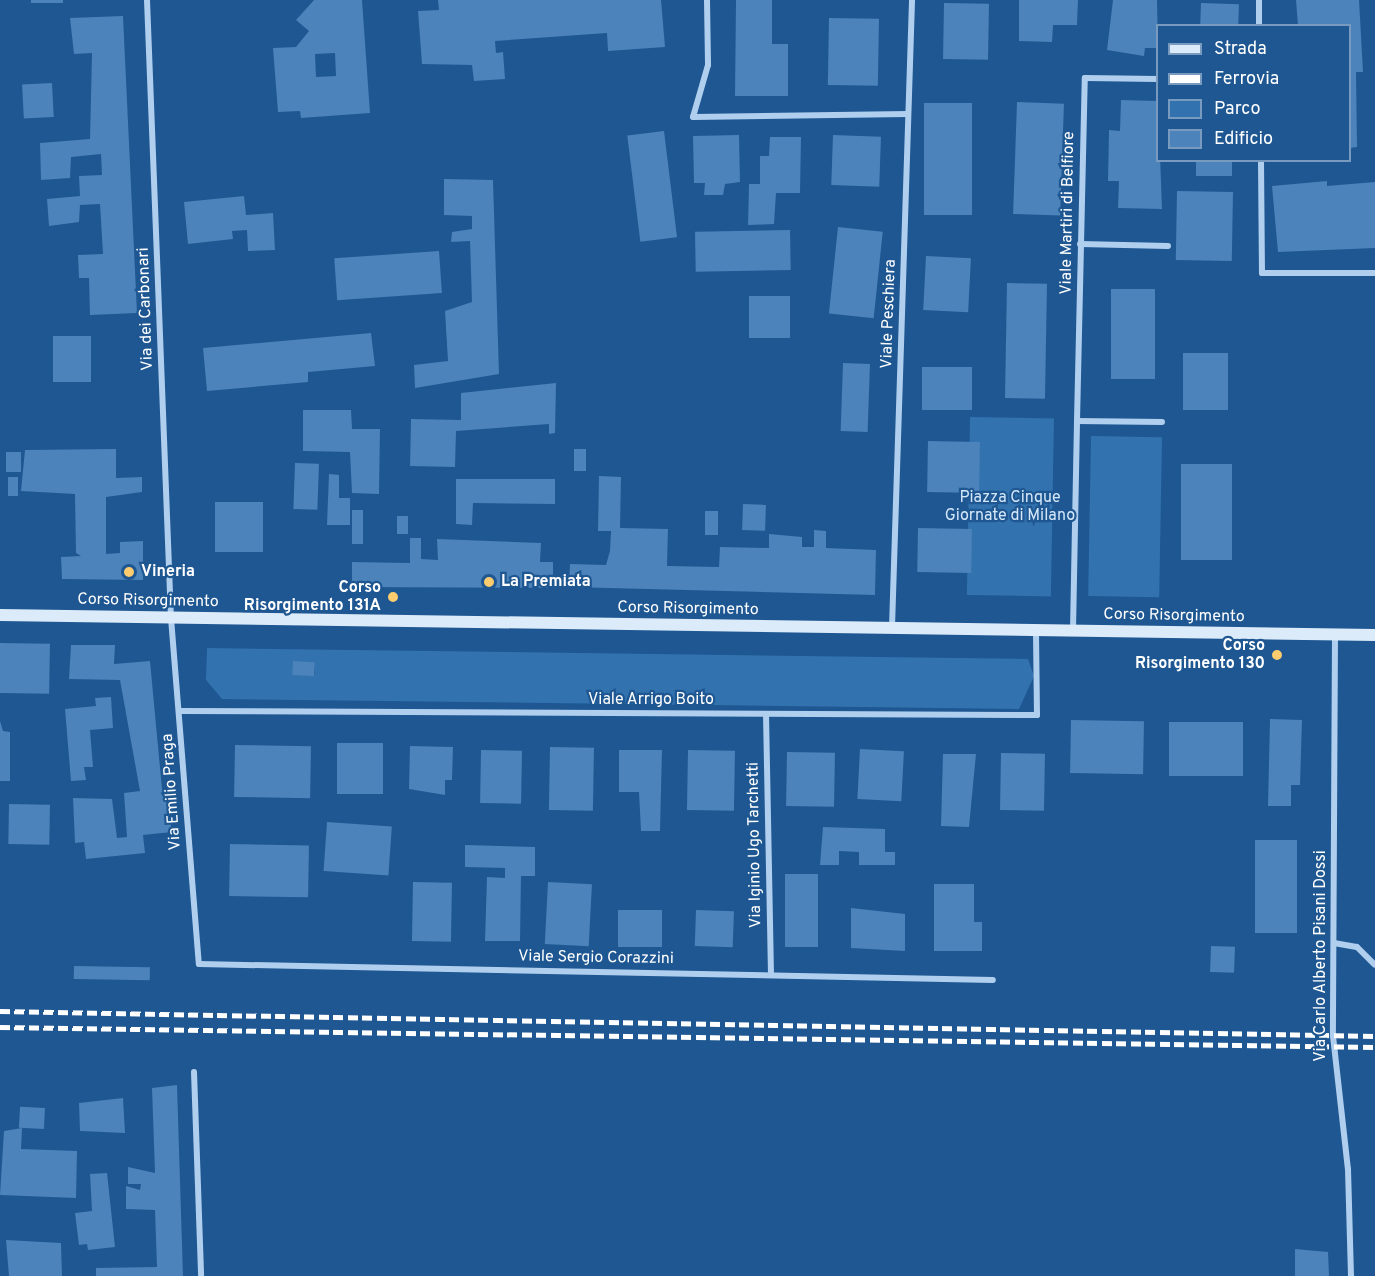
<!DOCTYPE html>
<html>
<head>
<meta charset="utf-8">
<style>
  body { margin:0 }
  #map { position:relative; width:1375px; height:1276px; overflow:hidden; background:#1e5792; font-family:Overpass,sans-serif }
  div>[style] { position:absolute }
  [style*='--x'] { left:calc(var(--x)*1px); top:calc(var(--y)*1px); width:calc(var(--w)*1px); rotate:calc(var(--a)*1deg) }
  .green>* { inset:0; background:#3272af; transform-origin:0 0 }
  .building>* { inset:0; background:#4b83ba; transform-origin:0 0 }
  .street>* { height:6px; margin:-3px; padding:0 3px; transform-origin:3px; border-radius:3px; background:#b0cfee }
  .secondary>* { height:12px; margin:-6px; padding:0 6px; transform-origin:6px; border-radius:6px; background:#dcebfa }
  .rail>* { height:4.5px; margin-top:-2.25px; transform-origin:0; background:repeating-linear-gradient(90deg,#fff 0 10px,transparent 0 14.5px) }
  .dots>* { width:16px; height:16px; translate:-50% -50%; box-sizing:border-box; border:3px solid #1e5792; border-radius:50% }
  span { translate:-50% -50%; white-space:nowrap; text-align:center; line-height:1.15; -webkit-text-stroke:4.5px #1e5792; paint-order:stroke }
  .street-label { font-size:16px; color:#fff }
  .park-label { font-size:16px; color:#d5e8fa }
  .poi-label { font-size:16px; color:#fff; font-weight:700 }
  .left { translate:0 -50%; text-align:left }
  .right { translate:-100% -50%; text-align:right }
  .legend { position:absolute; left:1156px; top:24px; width:195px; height:138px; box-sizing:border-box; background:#1e5792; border:2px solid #789abe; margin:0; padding:8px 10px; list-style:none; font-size:18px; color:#fff }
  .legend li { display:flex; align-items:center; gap:12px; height:30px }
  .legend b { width:30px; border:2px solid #789abe }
</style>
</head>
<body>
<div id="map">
  <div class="green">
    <div style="left:970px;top:417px;width:84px;height:178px;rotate:1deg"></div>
    <div style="left:1091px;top:436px;width:71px;height:160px;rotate:1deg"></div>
    <div style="clip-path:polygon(evenodd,207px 648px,1028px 659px,1034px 676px,1019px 709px,222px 699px,206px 680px,207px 648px,315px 662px,315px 675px,293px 675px,315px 662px)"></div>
  </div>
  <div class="building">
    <div style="left:31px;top:0;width:32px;height:3px"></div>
    <div style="clip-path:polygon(evenodd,314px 0,362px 0,370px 113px,301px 118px,300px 111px,278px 112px,273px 48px,296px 47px,309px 31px,296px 20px,314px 0,335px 53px,336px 76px,316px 77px,315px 54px,335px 53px)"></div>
    <div style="clip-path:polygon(438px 0,661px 0,665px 47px,608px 51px,607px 33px,495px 41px,496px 53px,503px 52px,505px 79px,474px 81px,472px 65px,422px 64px,418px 11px,439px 10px)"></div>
    <div style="clip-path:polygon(736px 0,772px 0,772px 44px,788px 44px,788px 96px,735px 96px)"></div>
    <div style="clip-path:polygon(1019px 0,1078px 0,1077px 25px,1053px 25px,1052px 42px,1019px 41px)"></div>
    <div style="clip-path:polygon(1113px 0,1157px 0,1158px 48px,1145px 48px,1144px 56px,1107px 50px)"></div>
    <div style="clip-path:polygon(1296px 0,1359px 0,1363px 72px,1356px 72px,1357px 147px,1350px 148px,1350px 26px,1298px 26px)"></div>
    <div style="left:944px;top:3px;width:45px;height:56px;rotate:1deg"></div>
    <div style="left:1201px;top:3px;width:38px;height:23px;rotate:2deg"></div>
    <div style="clip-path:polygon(123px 16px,137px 313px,90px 315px,89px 278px,79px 278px,78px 255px,103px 254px,100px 204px,80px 205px,79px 222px,49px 226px,47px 199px,80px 196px,79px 176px,102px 175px,101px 154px,71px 157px,70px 178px,41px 180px,40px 143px,90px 139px,92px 53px,74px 54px,70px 18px)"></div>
    <div style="left:829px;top:18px;width:50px;height:67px;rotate:1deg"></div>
    <div style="left:52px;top:83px;width:34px;height:30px;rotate:87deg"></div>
    <div style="clip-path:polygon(1121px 100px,1158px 101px,1162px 209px,1118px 208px,1119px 181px,1108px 181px,1109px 130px,1120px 131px)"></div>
    <div style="left:1017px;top:102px;width:47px;height:112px;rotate:2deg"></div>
    <div style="left:924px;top:103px;width:48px;height:112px"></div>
    <div style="left:664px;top:131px;width:107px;height:37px;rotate:83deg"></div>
    <div style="clip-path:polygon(739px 135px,740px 182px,725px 184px,723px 195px,704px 195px,705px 183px,694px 183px,693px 136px)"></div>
    <div style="left:833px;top:135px;width:48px;height:50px;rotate:2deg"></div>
    <div style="clip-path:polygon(770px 137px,801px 137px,800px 193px,776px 193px,774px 224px,748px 225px,749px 184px,760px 184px,760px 156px,769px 156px)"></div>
    <div style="left:1196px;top:160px;width:36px;height:16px"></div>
    <div style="clip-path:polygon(444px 179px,493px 180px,499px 374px,415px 388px,414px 365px,448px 361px,445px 311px,472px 302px,470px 241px,451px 242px,452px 232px,472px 229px,472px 216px,444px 215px)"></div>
    <div style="clip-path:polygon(1327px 181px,1327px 186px,1375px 182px,1375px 248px,1278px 252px,1272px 186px)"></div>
    <div style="left:1177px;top:191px;width:56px;height:69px;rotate:1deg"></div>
    <div style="clip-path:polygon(244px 196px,246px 215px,273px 213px,275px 250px,248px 251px,247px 230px,232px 231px,233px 239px,188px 244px,184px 202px)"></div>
    <div style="left:838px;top:227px;width:45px;height:87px;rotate:6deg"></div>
    <div style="left:790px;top:230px;width:40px;height:95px;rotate:89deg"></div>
    <div style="left:439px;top:251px;width:42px;height:105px;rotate:86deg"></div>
    <div style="left:926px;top:256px;width:45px;height:54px;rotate:3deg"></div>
    <div style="left:1007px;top:283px;width:40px;height:115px;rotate:1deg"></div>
    <div style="left:1155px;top:289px;width:90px;height:44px;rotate:90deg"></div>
    <div style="left:749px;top:296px;width:41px;height:42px"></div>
    <div style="clip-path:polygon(371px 333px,375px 366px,308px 372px,308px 382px,207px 391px,203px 348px)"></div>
    <div style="left:53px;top:336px;width:38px;height:46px"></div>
    <div style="left:1183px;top:353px;width:45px;height:57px"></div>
    <div style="left:843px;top:363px;width:27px;height:68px;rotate:2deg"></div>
    <div style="left:922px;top:367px;width:50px;height:43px"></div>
    <div style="clip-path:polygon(556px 383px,555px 433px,549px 434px,549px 424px,456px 431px,455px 467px,410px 466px,411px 419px,461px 420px,461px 393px)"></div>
    <div style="clip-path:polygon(303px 410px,351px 410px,352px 429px,380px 429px,379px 494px,352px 493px,350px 452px,303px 451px)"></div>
    <div style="left:928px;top:441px;width:52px;height:51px;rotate:1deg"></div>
    <div style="clip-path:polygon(116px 449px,116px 478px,142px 477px,142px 492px,106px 497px,106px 554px,120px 553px,120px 542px,143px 541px,143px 580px,62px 579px,61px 557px,81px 556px,76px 553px,75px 494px,21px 491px,25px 450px)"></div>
    <div style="left:574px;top:449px;width:12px;height:22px"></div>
    <div style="left:6px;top:452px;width:15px;height:20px"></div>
    <div style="left:295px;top:463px;width:24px;height:46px;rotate:2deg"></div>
    <div style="left:1181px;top:464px;width:51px;height:96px"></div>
    <div style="clip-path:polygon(329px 474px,339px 475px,339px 498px,350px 498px,350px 525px,327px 525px)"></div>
    <div style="clip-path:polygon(599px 476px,621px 477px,620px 528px,668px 529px,667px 566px,719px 567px,720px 547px,769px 548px,769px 534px,802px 537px,802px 547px,814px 547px,814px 530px,826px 531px,826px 548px,876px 550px,875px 595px,569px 587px,570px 564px,606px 565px,610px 551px,611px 531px,598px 531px)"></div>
    <div style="left:18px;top:477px;width:19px;height:10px;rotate:90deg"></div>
    <div style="clip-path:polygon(456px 479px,555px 479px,555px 504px,473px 503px,472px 525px,456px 524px)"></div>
    <div style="left:215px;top:502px;width:48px;height:50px"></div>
    <div style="left:743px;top:504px;width:23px;height:26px;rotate:2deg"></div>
    <div style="left:352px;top:510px;width:11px;height:34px"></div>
    <div style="left:705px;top:511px;width:13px;height:24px"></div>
    <div style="left:397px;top:516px;width:11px;height:18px"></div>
    <div style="left:918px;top:528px;width:54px;height:44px;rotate:1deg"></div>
    <div style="clip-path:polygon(410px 538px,421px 538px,421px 559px,438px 560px,437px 539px,541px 543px,540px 562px,553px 562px,553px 588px,352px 587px,352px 562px,410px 563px)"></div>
    <div style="left:0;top:643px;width:50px;height:50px;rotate:1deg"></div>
    <div style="clip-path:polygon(71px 645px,115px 645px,114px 664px,150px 661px,162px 789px,166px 789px,172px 832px,143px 835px,145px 853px,86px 859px,84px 842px,75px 843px,73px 798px,112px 799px,117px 838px,127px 837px,124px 793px,140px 791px,120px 680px,69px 679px)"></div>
    <div style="left:293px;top:661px;width:22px;height:14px;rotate:3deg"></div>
    <div style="clip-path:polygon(111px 697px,113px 728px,90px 730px,93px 767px,84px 767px,86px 780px,71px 781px,65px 709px,96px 706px,95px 698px)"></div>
    <div style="clip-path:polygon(1270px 719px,1302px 720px,1300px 785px,1291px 785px,1291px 806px,1268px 806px)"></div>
    <div style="left:1071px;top:720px;width:73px;height:53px;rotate:1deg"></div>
    <div style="clip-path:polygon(0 721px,3px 731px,10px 732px,10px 781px,0 781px)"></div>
    <div style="left:1169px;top:722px;width:74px;height:54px"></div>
    <div style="left:383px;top:743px;width:51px;height:46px;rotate:90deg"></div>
    <div style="left:235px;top:745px;width:76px;height:52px;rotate:1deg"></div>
    <div style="clip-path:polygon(410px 746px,453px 747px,452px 780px,445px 780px,445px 795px,409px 789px)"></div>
    <div style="left:550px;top:747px;width:44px;height:63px;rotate:1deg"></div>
    <div style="left:860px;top:749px;width:44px;height:50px;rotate:3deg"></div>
    <div style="left:481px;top:750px;width:41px;height:53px;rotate:1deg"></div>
    <div style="clip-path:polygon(619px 750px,662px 750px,660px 831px,641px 831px,639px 792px,619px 792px)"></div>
    <div style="left:688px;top:750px;width:47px;height:60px;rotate:1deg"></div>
    <div style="left:787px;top:752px;width:48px;height:54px;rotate:1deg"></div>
    <div style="left:1001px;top:753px;width:44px;height:57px;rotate:1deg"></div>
    <div style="clip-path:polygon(943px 754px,976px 754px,969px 827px,941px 826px)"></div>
    <div style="left:9px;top:804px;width:41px;height:40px;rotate:1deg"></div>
    <div style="left:327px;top:822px;width:65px;height:49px;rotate:4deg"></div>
    <div style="clip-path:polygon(823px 827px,885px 829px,885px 852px,895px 852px,895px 865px,859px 865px,859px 852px,839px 851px,839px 865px,820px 865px)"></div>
    <div style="left:1255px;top:840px;width:42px;height:93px"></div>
    <div style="left:230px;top:844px;width:79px;height:52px;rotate:1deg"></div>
    <div style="clip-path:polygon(465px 845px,535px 847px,535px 876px,521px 876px,520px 941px,485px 941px,487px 877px,505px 878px,505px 868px,465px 867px)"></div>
    <div style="left:785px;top:874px;width:33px;height:73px"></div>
    <div style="left:413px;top:882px;width:39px;height:59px;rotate:1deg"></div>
    <div style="left:548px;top:882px;width:44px;height:62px;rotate:3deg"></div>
    <div style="clip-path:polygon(934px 884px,974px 884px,974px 922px,982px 922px,982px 951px,934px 951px)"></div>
    <div style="clip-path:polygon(851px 908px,905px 914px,905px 951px,851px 948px)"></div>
    <div style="left:618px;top:910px;width:44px;height:37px"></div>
    <div style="left:696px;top:910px;width:38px;height:36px;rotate:2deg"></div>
    <div style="left:1211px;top:946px;width:24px;height:26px;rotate:2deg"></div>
    <div style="left:74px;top:966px;width:76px;height:13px;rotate:1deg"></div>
    <div style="clip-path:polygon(177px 1085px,183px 1276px,96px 1276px,96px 1268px,157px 1267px,155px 1210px,126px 1209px,126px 1186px,140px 1190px,141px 1184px,128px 1184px,128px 1167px,155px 1173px,152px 1088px)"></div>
    <div style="clip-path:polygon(123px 1098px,125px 1133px,80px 1131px,79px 1103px)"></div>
    <div style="left:45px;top:1108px;width:21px;height:25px;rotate:93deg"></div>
    <div style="clip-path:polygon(22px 1128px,21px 1149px,77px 1151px,76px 1198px,0 1195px,4px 1131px)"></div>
    <div style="clip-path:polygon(107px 1173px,115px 1247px,88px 1250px,87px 1244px,79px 1245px,75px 1213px,92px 1211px,90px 1174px)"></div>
    <div style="clip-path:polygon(6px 1240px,61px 1243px,62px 1276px,9px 1276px)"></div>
    <div style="clip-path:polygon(1295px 1249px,1328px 1252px,1329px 1276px,1295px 1276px)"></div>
  </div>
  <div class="street">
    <div style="--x:147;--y:0;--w:618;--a:87.78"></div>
    <div style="--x:171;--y:618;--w:347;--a:85.4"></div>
    <div style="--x:199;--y:964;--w:794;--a:1.15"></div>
    <div style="--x:707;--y:0;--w:65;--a:89.1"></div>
    <div style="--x:708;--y:65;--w:54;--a:106.1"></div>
    <div style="--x:693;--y:117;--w:215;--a:-0.8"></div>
    <div style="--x:1259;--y:0;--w:26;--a:90"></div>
    <div style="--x:1261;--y:160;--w:113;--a:89.5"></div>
    <div style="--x:1262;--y:273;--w:113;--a:0"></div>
    <div style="--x:1080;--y:244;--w:88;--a:1.3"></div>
    <div style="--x:1077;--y:421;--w:343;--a:-88.7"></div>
    <div style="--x:1085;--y:78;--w:73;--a:0.8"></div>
    <div style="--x:892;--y:627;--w:627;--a:-88.17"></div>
    <div style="--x:1073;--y:630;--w:209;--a:-88.9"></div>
    <div style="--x:1077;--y:421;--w:85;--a:0.7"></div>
    <div style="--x:1335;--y:634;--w:402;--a:90.3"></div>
    <div style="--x:1333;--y:1036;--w:134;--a:83.6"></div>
    <div style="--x:1348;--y:1169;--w:107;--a:88.4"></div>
    <div style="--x:180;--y:711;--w:857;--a:0.27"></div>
    <div style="--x:1037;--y:715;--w:85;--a:-90.7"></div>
    <div style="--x:766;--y:714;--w:261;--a:88.9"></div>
    <div style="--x:1334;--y:943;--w:23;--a:10"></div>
    <div style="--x:1357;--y:947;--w:25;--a:45"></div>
    <div style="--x:194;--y:1072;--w:204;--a:88"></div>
  </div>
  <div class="secondary">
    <div style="--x:0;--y:615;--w:1375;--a:0.83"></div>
  </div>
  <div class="rail">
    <div style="--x:0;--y:1011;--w:1375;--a:1.04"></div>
    <div style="--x:0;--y:1027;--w:1375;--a:0.83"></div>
  </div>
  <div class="dots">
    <div style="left:129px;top:572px;background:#fccc6f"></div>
    <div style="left:489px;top:582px;background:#fccc6f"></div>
    <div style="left:393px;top:597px;background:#fccc6f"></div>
    <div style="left:1277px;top:655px;background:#fccc6f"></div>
  </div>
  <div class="street-label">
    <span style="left:1068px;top:213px;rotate:-89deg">Viale Martiri di Belfiore</span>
    <span style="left:146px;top:309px;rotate:-92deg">Via dei Carbonari</span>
    <span style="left:889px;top:314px;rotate:-88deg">Viale Peschiera</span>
    <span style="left:148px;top:601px;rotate:1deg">Corso Risorgimento</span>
    <span style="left:688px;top:609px;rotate:1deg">Corso Risorgimento</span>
    <span style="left:1174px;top:616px;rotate:1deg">Corso Risorgimento</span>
    <span style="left:651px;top:700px">Viale Arrigo Boito</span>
    <span style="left:172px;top:792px;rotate:-94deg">Via Emilio Praga</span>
    <span style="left:755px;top:845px;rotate:-91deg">Via Iginio Ugo Tarchetti</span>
    <span style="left:1321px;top:956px;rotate:-90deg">Via Carlo Alberto Pisani Dossi</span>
    <span style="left:596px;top:958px;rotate:1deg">Viale Sergio Corazzini</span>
  </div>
  <div class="park-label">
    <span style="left:1010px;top:507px">Piazza Cinque<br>Giornate di Milano</span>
  </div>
  <div class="poi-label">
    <span class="left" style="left:141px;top:572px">Vineria</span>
    <span class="left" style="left:501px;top:582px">La Premiata</span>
    <span class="right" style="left:381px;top:597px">Corso<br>Risorgimento 131A</span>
    <span class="right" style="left:1265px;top:655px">Corso<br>Risorgimento 130</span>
  </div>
  <ul class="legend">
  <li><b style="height:8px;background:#dcebfa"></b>Strada</li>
  <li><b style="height:8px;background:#fff"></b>Ferrovia</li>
  <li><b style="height:16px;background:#3272af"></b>Parco</li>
  <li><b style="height:16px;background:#4b83ba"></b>Edificio</li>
  </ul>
</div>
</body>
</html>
